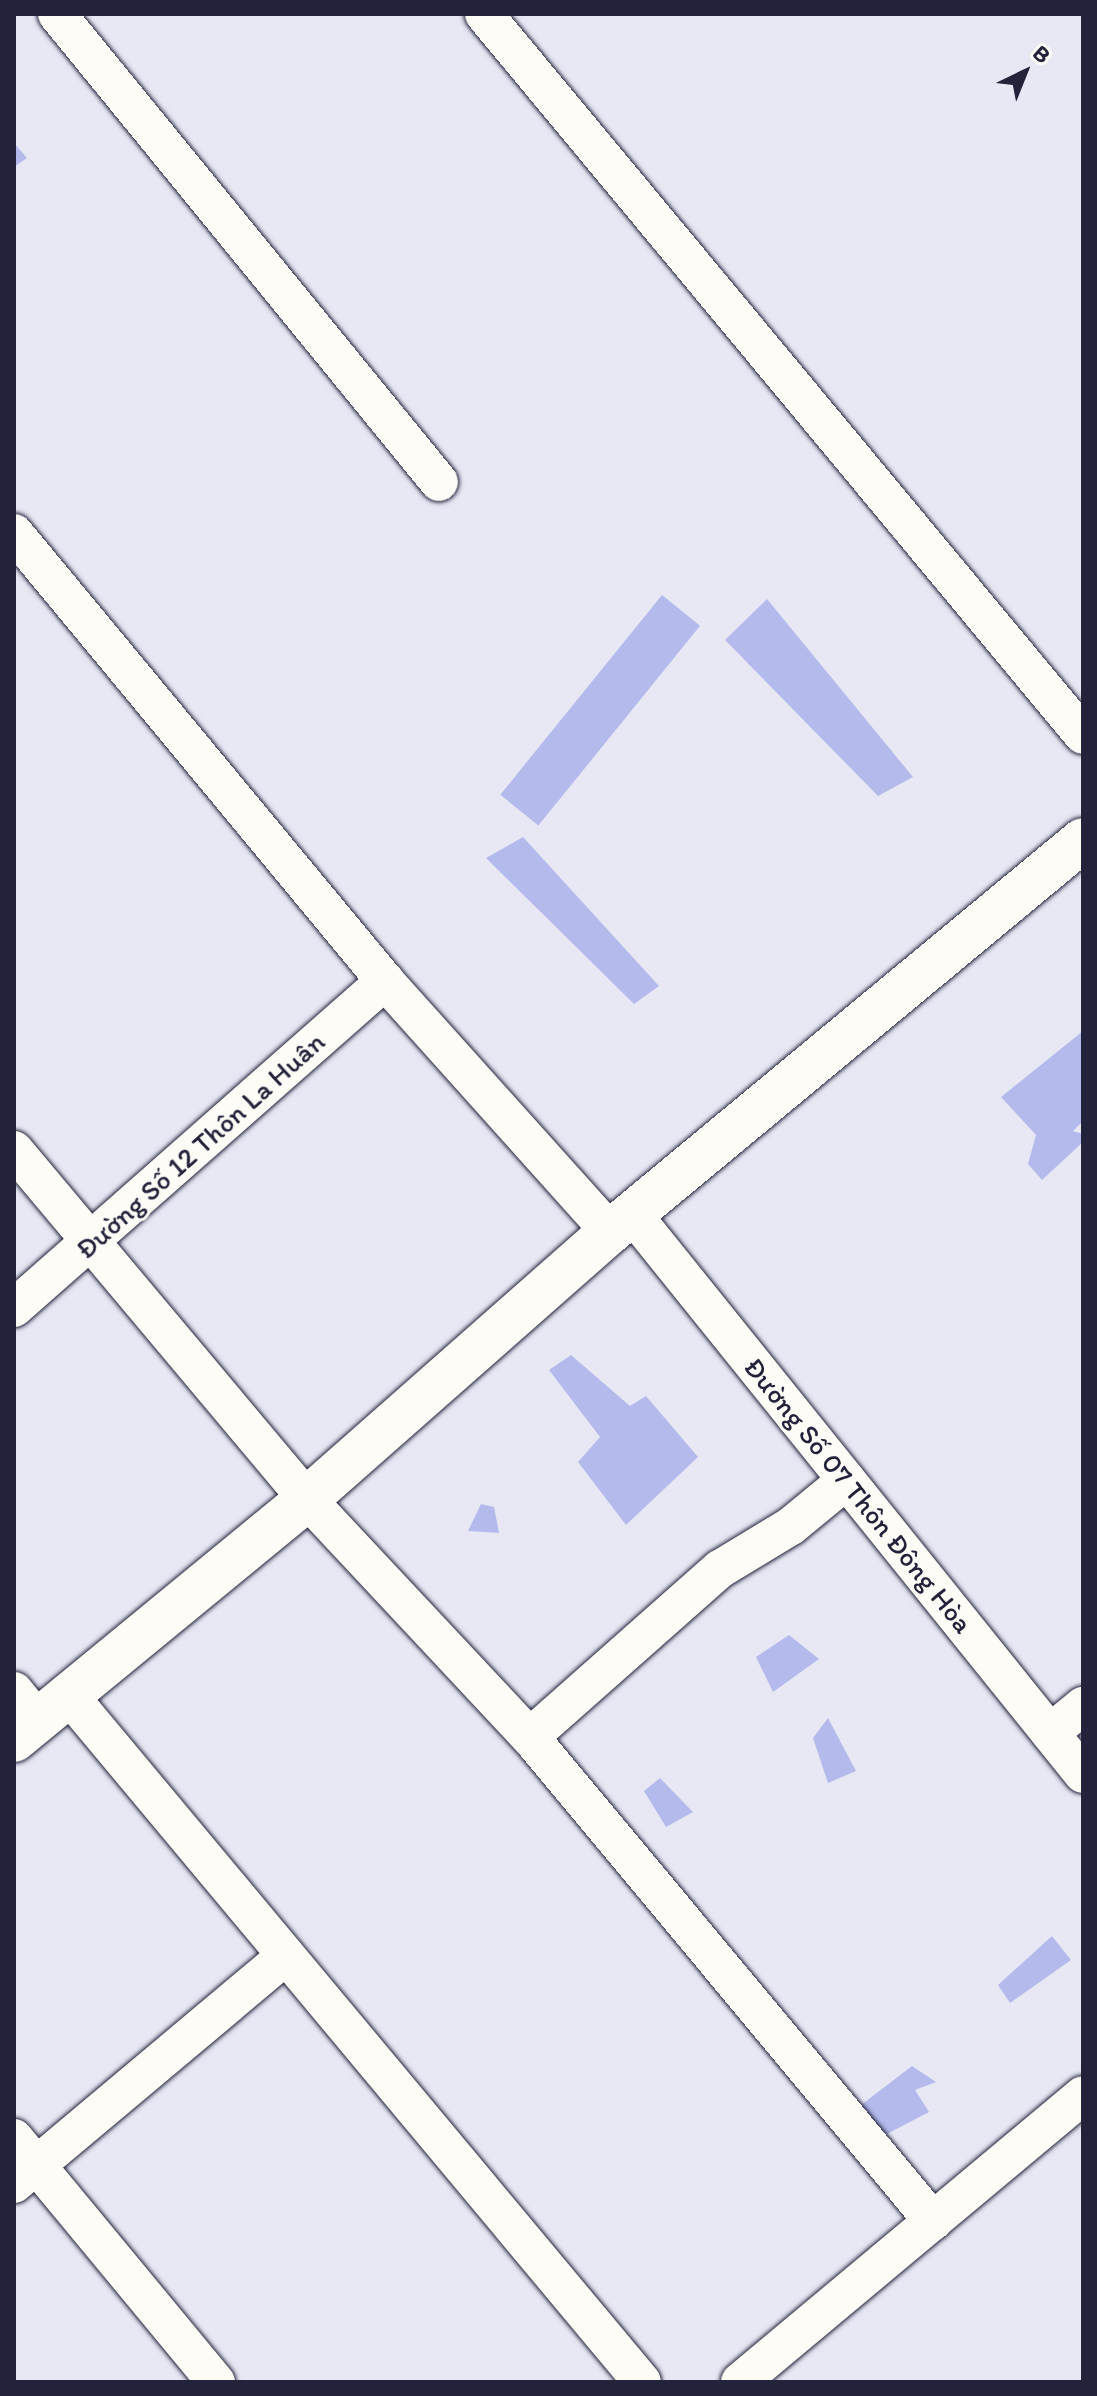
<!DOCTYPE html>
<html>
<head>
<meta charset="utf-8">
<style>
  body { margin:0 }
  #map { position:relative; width:1097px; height:2396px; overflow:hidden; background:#e7e8f4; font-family:Itim,sans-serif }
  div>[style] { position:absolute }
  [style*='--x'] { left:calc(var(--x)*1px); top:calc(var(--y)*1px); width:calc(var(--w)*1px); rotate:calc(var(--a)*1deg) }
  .building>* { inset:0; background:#b4bbec; transform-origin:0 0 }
  .roads { filter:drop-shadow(0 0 2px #22223b) drop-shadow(0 0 2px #22223b) }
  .street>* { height:38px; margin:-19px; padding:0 19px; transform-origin:19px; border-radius:19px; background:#fdfcf7 }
  .secondary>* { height:44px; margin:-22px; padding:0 22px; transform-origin:22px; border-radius:22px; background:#fdfcf7 }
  span { translate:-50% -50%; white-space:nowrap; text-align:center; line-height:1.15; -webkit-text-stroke:6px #fdfcf7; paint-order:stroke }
  .street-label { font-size:28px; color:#22223b }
  .frame { position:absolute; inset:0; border:16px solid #22223b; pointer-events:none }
  .north { position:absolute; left:985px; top:32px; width:80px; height:80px; -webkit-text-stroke:6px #fdfcf7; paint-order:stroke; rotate:43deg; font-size:22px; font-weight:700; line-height:32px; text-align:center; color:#22223b }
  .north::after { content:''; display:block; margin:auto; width:28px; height:36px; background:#22223b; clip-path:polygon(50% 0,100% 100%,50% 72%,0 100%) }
</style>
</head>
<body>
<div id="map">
  <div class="building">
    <div style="clip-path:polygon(14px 143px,27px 158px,14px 167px)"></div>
    <div style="left:662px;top:595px;width:49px;height:257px;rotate:39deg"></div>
    <div style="clip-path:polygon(767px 599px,913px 777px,878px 796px,725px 640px)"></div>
    <div style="clip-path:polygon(523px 837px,659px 986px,634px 1004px,486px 858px)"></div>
    <div style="clip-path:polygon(1083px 1031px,1083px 1121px,1073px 1131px,1083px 1134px,1083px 1142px,1042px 1180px,1028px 1164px,1036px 1135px,1001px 1097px)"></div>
    <div style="clip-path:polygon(571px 1355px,630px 1406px,646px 1396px,698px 1457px,626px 1525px,578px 1462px,600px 1437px,549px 1370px)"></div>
    <div style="clip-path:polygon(481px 1504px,494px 1507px,499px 1533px,468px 1531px)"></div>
    <div style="clip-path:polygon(789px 1635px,819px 1659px,773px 1692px,756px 1657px)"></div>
    <div style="clip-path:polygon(828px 1718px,856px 1771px,828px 1783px,813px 1738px)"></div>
    <div style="clip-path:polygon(660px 1778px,693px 1812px,666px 1827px,644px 1791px)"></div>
    <div style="clip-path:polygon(1052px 1936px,1071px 1960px,1010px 2003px,998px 1985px)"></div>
    <div style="clip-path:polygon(912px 2066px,936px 2082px,915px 2090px,929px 2112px,885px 2135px,861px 2105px)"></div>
  </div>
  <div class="roads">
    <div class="street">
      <div style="--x:57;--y:14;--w:604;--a:50.78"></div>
      <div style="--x:484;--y:14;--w:937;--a:50.28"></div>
      <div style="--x:14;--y:533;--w:582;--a:50.37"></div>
      <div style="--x:385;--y:981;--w:337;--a:48.1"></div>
      <div style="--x:14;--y:1150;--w:456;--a:50"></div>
      <div style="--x:307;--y:1499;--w:326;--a:46.9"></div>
      <div style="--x:530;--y:1737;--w:630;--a:50.22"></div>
      <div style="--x:634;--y:1216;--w:716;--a:51.18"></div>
      <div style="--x:14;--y:1308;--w:495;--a:-41.4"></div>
      <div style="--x:14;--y:1691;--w:38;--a:51"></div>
      <div style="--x:67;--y:1693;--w:897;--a:50.15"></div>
      <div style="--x:1050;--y:1733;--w:43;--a:-39.3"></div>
      <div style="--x:530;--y:1737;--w:254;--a:-41.5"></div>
      <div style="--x:720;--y:1569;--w:83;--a:-31.2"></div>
      <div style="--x:791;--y:1526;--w:72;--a:-39.4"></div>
      <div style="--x:14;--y:2138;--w:317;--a:50.4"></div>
      <div style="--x:14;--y:2184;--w:355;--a:-40"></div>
      <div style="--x:740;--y:2382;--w:447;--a:-39.9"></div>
    </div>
    <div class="secondary">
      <div style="--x:14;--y:1740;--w:379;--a:-39.4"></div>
      <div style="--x:307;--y:1499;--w:404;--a:-41.4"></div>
      <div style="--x:610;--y:1232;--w:614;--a:-39.65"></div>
    </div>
  </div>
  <div class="street-label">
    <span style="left:200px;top:1145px;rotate:-42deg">Đường Số 12 Thôn La Huân</span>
    <span style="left:859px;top:1495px;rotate:51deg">Đường Số 07 Thôn Đông Hòa</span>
  </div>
  <div class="frame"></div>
  <div class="north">B</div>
</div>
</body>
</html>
